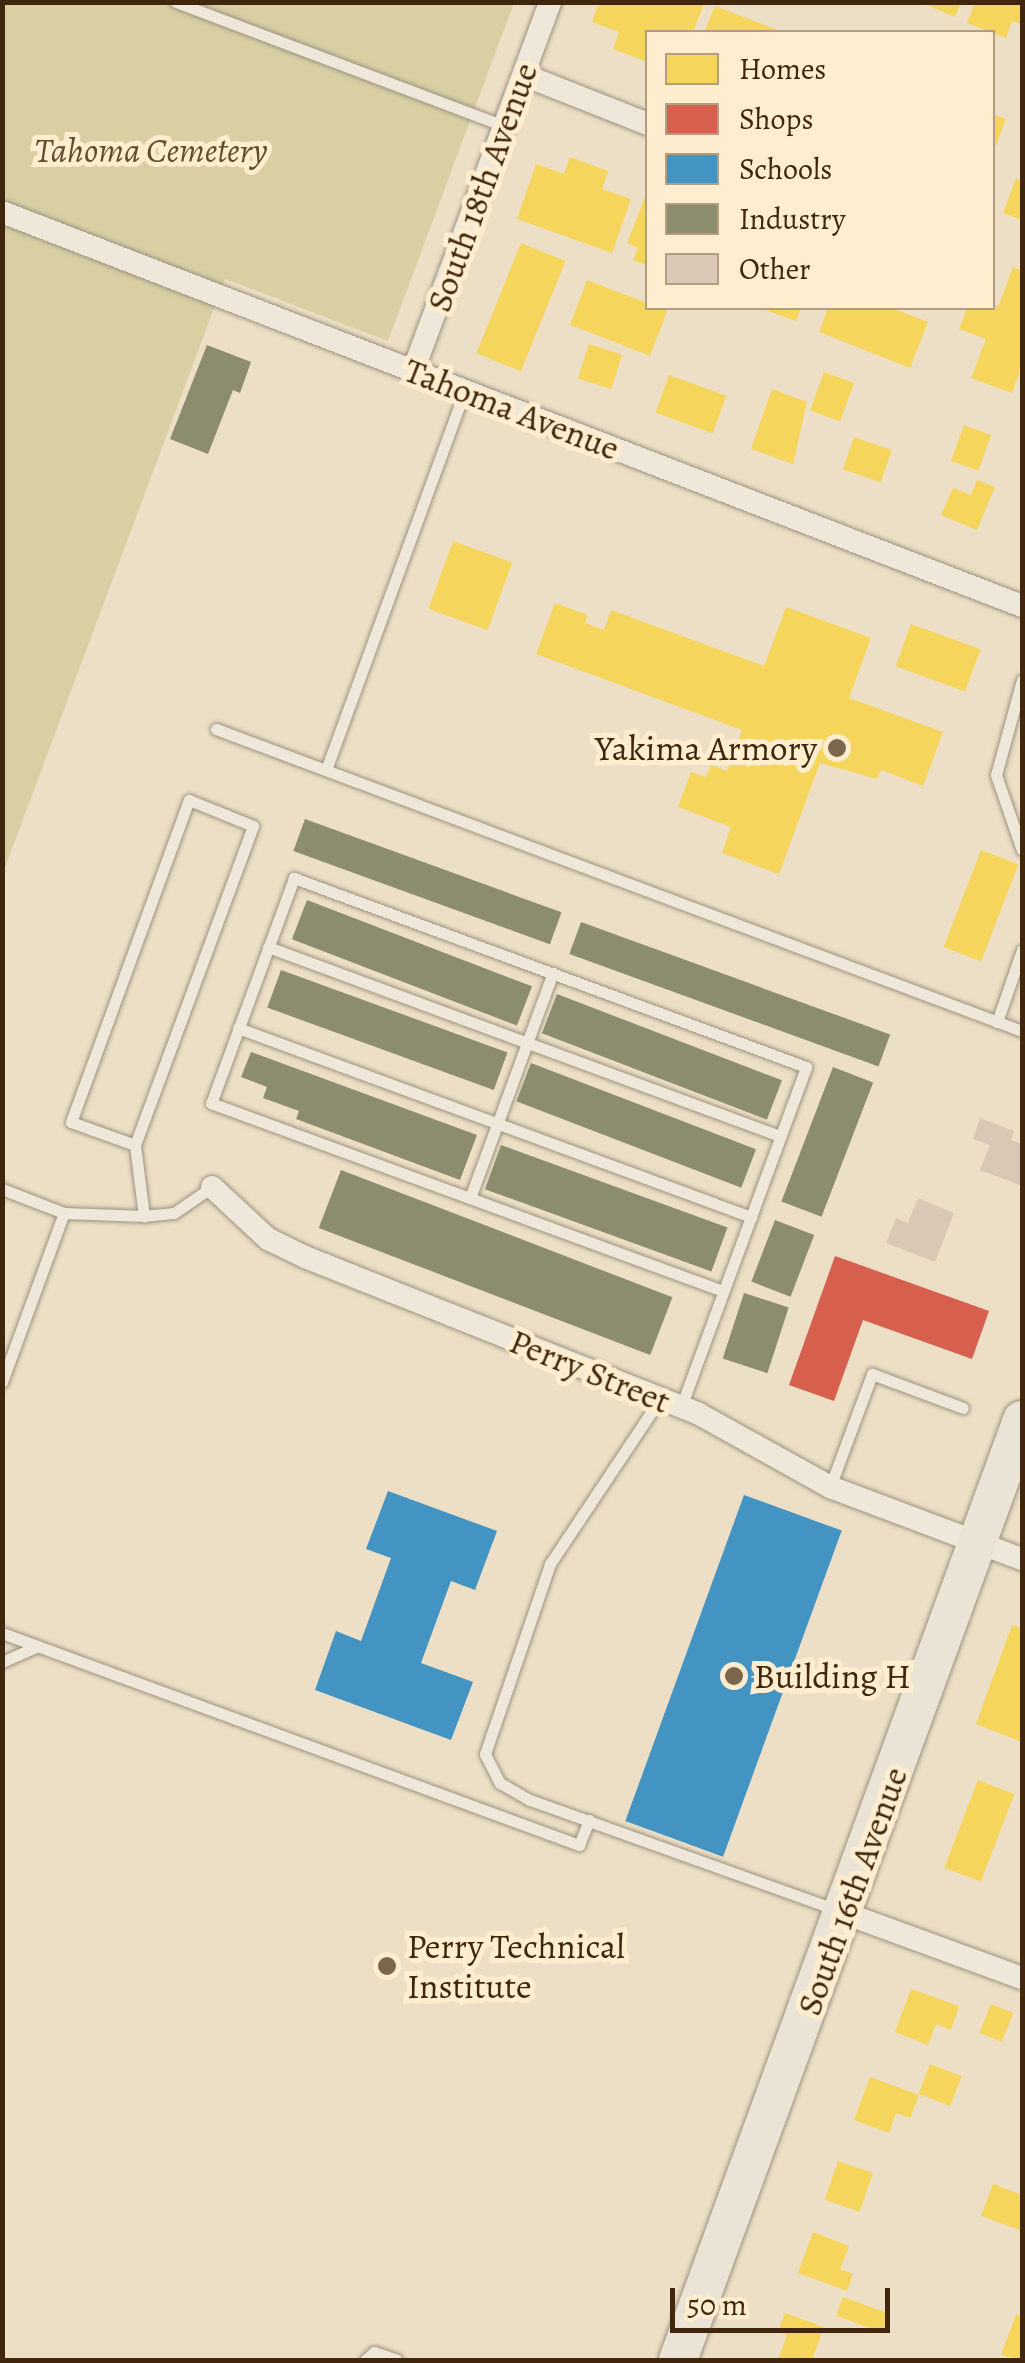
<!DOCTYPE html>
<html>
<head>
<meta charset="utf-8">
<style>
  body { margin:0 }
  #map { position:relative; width:1025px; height:2363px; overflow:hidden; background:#eddfc5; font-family:Alegreya,serif }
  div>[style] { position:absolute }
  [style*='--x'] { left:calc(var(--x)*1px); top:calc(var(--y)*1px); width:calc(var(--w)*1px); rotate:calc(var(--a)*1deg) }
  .green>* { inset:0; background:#d9cfa3 }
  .homes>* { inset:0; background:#f6d55c; transform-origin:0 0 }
  .shops>* { inset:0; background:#d6604d }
  .schools>* { inset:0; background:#4393c3; transform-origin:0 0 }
  .industry>* { inset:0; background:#8c8c6e; transform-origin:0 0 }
  .building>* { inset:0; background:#d9c8b6 }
  .roads { filter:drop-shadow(0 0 2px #9d9280) drop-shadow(0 0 2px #9d9280) }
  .lane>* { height:11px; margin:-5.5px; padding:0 5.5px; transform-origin:5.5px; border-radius:5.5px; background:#efe8da }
  .street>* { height:22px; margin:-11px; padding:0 11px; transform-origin:11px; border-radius:11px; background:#efe8da }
  .primary>* { height:38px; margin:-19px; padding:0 19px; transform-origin:19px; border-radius:19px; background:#ebe3d5 }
  .dots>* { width:28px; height:28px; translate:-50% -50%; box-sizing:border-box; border:5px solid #feedcf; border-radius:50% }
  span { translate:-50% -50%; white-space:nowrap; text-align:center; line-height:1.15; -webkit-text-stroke:10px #feedcf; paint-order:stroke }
  .park-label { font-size:35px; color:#614d2b; font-style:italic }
  .street-label { font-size:35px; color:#3f260c }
  .poi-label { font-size:35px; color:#3f260c }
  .right { translate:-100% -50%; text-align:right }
  .left { translate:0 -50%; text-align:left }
  .frame { position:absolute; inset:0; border:5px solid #3f260c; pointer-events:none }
  .legend { position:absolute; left:645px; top:30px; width:350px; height:280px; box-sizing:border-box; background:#feedcf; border:2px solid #b29d81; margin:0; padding:12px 18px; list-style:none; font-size:30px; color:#3f260c }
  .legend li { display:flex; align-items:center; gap:20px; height:50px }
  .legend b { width:50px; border:2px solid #b29d81 }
  .scale { position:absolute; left:670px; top:2288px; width:220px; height:45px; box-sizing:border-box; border:5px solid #3f260c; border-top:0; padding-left:12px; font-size:30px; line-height:35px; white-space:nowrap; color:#3f260c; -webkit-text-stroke:8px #feedcf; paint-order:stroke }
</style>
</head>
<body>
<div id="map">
  <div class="green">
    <div style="clip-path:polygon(3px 3px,514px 3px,388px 341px,225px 279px,3px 873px)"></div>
  </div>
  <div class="homes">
    <div style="clip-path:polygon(599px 2px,705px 2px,693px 32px,648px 32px,648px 62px,613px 49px,619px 32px,592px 22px)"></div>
    <div style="clip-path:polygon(920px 2px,961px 2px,955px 17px)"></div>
    <div style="clip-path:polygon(975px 2px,1022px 2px,1022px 25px,1012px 21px,1006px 38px,967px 23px)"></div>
    <div style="clip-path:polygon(715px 6px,783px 32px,704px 32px)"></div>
    <div style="clip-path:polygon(992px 114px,1006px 119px,993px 153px,992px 153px)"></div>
    <div style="clip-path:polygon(570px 157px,608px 171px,602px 189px,631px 199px,612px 253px,517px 219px,536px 164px,564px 174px)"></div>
    <div style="clip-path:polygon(1016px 178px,1022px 180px,1022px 220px,1003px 213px)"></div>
    <div style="clip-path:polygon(648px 190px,648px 266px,633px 260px,638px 248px,627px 243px)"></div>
    <div style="left:521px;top:243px;width:48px;height:119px;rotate:22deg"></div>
    <div style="clip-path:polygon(1013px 267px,1022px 271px,1022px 365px,1012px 393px,971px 378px,986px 339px,959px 329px,967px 308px,999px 305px)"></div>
    <div style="left:587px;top:280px;width:86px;height:48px;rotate:21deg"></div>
    <div style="clip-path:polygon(760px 308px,801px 308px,796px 321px)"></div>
    <div style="clip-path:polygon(828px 308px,892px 308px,928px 322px,910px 368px,819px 332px)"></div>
    <div style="left:589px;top:344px;width:35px;height:36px;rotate:18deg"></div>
    <div style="left:824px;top:372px;width:32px;height:41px;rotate:20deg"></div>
    <div style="left:669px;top:375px;width:61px;height:40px;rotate:20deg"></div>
    <div style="clip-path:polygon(772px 389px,807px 402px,793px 464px,751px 449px)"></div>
    <div style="left:964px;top:425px;width:29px;height:38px;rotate:20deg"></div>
    <div style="left:854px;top:437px;width:40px;height:34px;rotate:19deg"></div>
    <div style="clip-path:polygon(977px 480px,995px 487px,977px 530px,941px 515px,953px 488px,971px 495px)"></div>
    <div style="left:453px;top:541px;width:63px;height:72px;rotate:20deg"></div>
    <div style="clip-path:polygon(555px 603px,588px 615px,585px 623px,604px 630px,611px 610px,764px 666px,786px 607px,871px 638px,849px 698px,943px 732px,923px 786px,881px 770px,877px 779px,820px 763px,779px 874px,722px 853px,731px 827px,678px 807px,691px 772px,706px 777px,711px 765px,727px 771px,742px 730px,536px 654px)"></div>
    <div style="left:911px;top:624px;width:74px;height:45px;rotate:20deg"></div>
    <div style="left:981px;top:850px;width:40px;height:104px;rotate:21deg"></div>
    <div style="clip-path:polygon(1012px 1625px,1022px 1628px,1022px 1742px,976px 1724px)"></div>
    <div style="left:978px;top:1780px;width:39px;height:94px;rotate:21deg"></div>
    <div style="clip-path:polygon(911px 1989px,959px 2006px,951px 2030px,936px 2024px,928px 2045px,895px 2032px)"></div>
    <div style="left:991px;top:2004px;width:24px;height:31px;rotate:22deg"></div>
    <div style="left:930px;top:2064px;width:34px;height:32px;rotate:21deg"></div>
    <div style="clip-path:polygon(870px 2077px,919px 2095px,910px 2118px,896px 2113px,889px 2133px,854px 2120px)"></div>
    <div style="left:838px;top:2161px;width:37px;height:41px;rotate:19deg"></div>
    <div style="clip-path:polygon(993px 2184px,1022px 2195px,1022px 2231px,981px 2216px)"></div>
    <div style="clip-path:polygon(813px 2232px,849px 2246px,840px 2269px,853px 2274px,847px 2291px,798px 2273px)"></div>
    <div style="left:843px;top:2297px;width:49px;height:20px;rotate:20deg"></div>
    <div style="clip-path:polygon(785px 2313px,824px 2327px,812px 2360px,778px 2360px,787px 2335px,778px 2332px)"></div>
    <div style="clip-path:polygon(1016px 2314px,1022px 2316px,1022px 2360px,1001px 2355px)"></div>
  </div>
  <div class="shops">
    <div style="clip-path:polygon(835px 1256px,989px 1311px,972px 1359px,863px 1320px,834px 1401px,789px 1385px)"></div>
  </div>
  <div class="schools">
    <div style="clip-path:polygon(388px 1491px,497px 1531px,475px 1590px,451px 1581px,421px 1663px,473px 1682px,451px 1740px,315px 1690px,336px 1631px,361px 1641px,391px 1558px,366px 1549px)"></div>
    <div style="left:744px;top:1495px;width:104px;height:347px;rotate:20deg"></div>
  </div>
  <div class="industry">
    <div style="clip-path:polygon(207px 345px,251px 362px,240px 393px,233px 390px,208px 454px,170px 439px)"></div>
    <div style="left:305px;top:819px;width:273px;height:34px;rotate:20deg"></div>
    <div style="left:307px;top:900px;width:241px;height:42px;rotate:21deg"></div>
    <div style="left:581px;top:922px;width:329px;height:34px;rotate:20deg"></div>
    <div style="left:281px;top:970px;width:241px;height:40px;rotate:20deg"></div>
    <div style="left:557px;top:994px;width:241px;height:42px;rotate:21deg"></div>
    <div style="clip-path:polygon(251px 1052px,477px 1135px,460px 1180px,296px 1119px,299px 1111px,263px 1098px,267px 1087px,241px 1077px)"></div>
    <div style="left:531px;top:1063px;width:241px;height:41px;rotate:21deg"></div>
    <div style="left:833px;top:1067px;width:43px;height:144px;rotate:21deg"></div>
    <div style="left:501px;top:1145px;width:241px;height:47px;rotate:20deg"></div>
    <div style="left:341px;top:1170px;width:355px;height:62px;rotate:21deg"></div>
    <div style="left:775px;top:1220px;width:42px;height:66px;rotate:21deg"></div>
    <div style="left:744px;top:1293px;width:47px;height:69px;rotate:18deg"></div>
  </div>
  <div class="building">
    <div style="clip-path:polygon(980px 1118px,1014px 1131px,1011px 1140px,1022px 1144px,1022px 1186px,980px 1170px,990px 1145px,973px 1139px)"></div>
    <div style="clip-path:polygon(918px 1198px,954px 1213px,935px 1262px,886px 1243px,896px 1218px,908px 1223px)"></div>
  </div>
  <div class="roads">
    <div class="lane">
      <div style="--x:176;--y:2;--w:352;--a:20.7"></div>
      <div style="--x:1022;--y:680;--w:98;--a:105.3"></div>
      <div style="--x:996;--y:775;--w:79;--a:70.9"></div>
      <div style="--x:216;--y:729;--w:861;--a:20.54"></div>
      <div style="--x:326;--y:770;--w:404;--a:-69.9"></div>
      <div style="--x:268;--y:947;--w:546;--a:20.26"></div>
      <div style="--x:997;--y:1022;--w:76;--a:-70.9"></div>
      <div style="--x:238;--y:1028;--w:547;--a:20.22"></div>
      <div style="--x:135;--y:1145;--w:68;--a:-160.2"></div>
      <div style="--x:71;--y:1122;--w:343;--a:-69.9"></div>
      <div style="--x:189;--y:800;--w:69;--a:22.1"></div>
      <div style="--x:253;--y:826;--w:340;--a:110.3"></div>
      <div style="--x:135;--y:1145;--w:72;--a:82.8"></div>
      <div style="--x:2;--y:1189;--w:66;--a:21.2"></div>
      <div style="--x:64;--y:1213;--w:80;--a:2.1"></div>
      <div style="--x:144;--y:1216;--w:30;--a:-6"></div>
      <div style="--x:174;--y:1213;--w:46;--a:-34.4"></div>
      <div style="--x:470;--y:1198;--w:240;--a:-69.8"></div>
      <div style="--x:2;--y:1382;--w:180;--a:-69.9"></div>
      <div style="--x:660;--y:1399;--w:198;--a:123.7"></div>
      <div style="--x:550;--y:1564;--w:201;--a:108.9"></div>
      <div style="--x:485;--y:1754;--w:33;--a:63"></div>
      <div style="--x:500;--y:1783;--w:34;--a:30"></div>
      <div style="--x:530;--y:1800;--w:324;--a:19.7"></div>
      <div style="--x:681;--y:1407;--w:362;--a:-69.8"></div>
      <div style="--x:806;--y:1067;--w:546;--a:-159.74"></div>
      <div style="--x:294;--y:878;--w:240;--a:110.2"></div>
      <div style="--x:211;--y:1103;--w:545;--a:20.16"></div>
      <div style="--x:830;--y:1487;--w:121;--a:-69.6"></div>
      <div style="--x:872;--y:1374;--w:97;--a:20.5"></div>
      <div style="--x:2;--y:1633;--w:615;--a:20.17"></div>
      <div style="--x:579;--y:1845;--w:27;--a:-68"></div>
      <div style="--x:2;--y:1662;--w:39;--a:-24"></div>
      <div style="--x:365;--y:2360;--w:12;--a:-42"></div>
      <div style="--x:374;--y:2352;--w:24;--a:19"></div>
    </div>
    <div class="street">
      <div style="--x:524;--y:75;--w:133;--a:21.6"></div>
      <div style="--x:2;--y:212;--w:1093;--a:21.12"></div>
      <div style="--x:413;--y:371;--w:394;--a:-69.6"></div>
      <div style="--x:212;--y:1187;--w:76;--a:42.9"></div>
      <div style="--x:268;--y:1239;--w:41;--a:25.9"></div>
      <div style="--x:305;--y:1257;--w:424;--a:21.7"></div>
      <div style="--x:699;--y:1414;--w:150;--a:29.1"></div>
      <div style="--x:830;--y:1487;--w:205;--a:20.6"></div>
      <div style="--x:844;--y:1913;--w:189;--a:20.1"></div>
    </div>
    <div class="primary">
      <div style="--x:678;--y:2360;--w:1001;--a:-69.9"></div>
    </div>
  </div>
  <div class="dots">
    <div style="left:837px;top:748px;background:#7c674d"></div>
    <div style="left:734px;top:1676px;background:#7c674d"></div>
    <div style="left:387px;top:1966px;background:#7c674d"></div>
  </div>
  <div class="park-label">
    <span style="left:151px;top:150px">Tahoma Cemetery</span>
  </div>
  <div class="street-label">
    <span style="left:482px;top:187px;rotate:-70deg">South 18th Avenue</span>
    <span style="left:512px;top:409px;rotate:21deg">Tahoma Avenue</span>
    <span style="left:590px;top:1371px;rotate:22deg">Perry Street</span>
    <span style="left:852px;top:1891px;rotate:-70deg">South 16th Avenue</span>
  </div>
  <div class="poi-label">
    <span class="right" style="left:817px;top:748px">Yakima Armory</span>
    <span class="left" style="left:754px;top:1676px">Building H</span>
    <span class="left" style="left:407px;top:1966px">Perry Technical<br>Institute</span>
  </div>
  <div class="frame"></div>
  <ul class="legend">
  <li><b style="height:28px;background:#f6d55c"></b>Homes</li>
  <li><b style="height:28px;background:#d6604d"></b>Shops</li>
  <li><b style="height:28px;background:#4393c3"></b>Schools</li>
  <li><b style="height:28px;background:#8c8c6e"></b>Industry</li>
  <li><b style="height:28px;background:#d9c8b6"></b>Other</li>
  </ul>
  <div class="scale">50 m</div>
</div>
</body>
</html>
